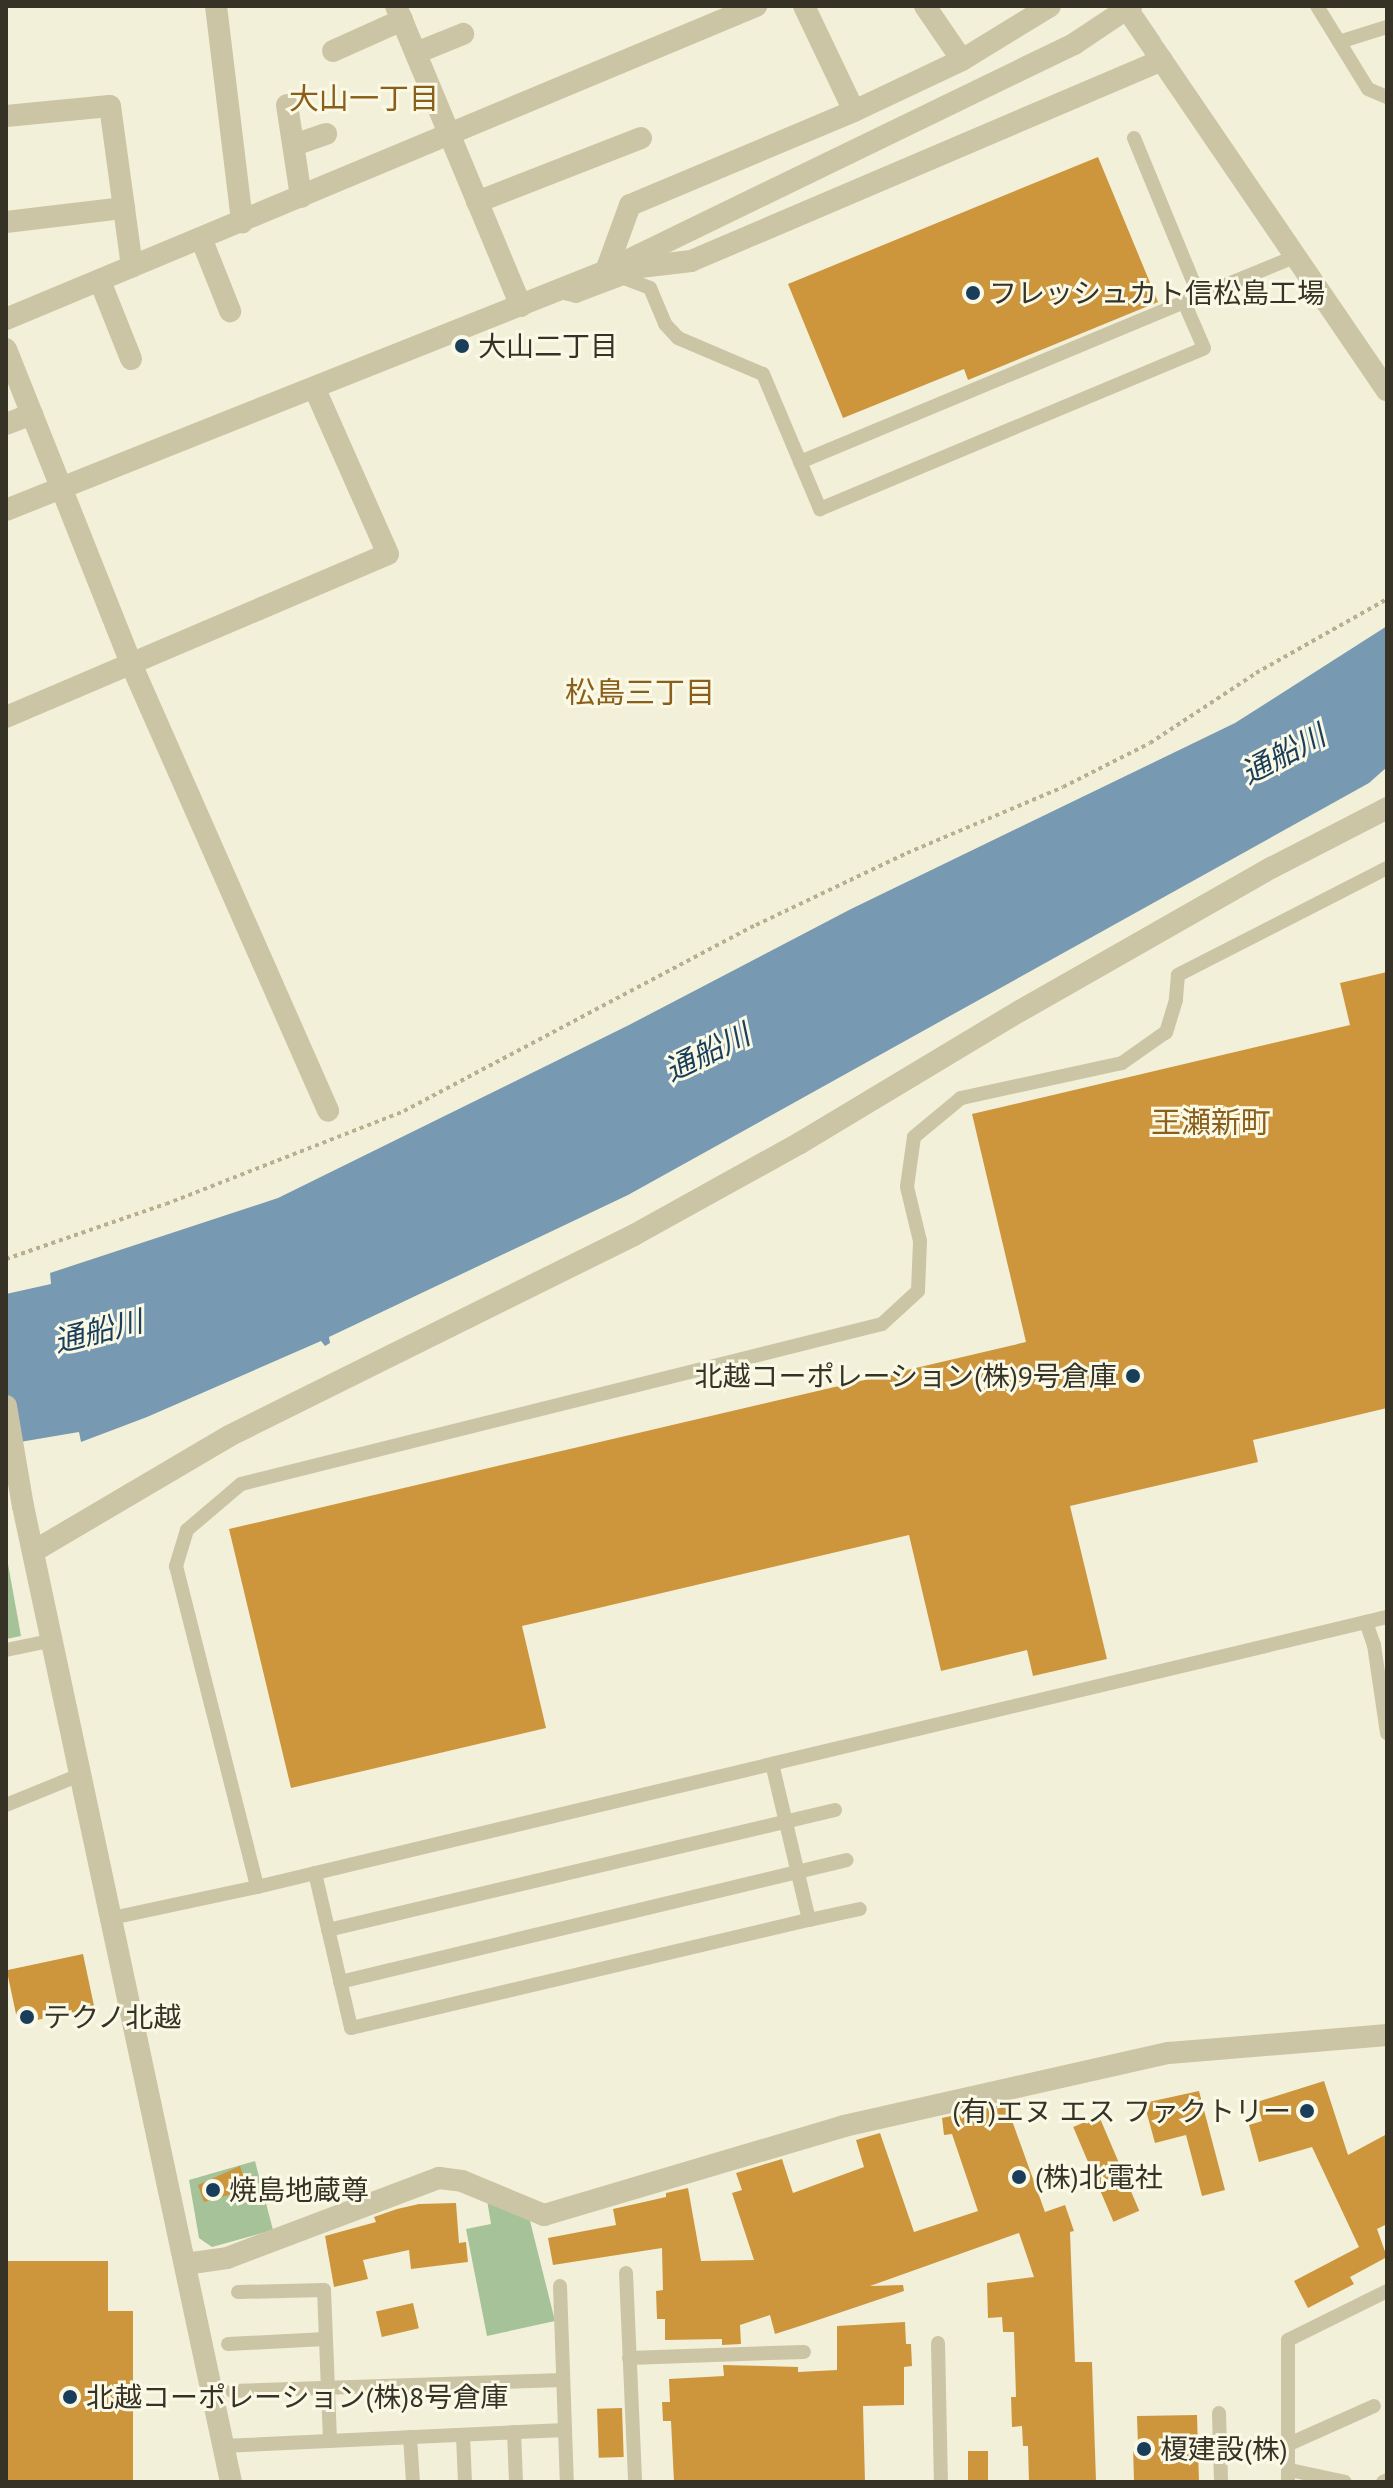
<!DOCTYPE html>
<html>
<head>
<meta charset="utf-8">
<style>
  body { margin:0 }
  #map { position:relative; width:1393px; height:2488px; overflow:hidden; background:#f3f0d9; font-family:"PT Sans","Noto Sans JP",sans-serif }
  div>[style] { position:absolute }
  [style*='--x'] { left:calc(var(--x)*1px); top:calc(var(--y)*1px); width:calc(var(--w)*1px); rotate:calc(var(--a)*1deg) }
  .green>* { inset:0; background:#a5c298 }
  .water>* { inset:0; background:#7799b1 }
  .building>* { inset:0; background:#cd963d; transform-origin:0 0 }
  .path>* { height:4px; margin-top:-2px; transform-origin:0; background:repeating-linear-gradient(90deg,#b7af8f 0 4px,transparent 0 8px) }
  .service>* { height:14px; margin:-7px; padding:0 7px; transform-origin:7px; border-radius:7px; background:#cbc5a5 }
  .minor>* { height:22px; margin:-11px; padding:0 11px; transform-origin:11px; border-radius:11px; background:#cbc5a5 }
  .tertiary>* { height:22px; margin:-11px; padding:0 11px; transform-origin:11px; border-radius:11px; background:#cbc5a5 }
  .minor-bridge>* { height:22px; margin:-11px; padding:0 11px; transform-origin:11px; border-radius:11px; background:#cbc5a5 }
  .dots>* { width:22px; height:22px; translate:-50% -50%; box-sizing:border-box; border:4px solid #faf9e6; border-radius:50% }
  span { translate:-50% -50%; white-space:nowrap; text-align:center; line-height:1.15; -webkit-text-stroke:6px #faf9e6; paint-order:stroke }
  .poi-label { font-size:28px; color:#363226 }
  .left { translate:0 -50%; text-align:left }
  .right { translate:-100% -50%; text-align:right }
  .neighbourhood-label { font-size:30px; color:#8a5f1b }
  .water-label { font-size:30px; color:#1a3e5a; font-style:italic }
  .frame { position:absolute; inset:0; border:8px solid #363226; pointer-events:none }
</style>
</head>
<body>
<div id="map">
  <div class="green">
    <div style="clip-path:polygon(6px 1553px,21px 1636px,6px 1639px)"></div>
    <div style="clip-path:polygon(255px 2161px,273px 2230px,212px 2247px,199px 2238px,189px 2180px)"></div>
    <div style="clip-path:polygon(487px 2200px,529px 2217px,555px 2321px,487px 2336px,466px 2229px,491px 2224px)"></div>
  </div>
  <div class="water">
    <div style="clip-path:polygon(1387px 626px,1387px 767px,1369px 783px,628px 1195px,329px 1337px,330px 1343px,325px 1346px,321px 1341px,147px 1417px,81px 1442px,79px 1432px,14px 1443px,6px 1471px,6px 1294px,51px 1284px,50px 1273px,278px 1198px,629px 1025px,851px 909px,1235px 723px)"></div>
  </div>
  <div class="building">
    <div style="clip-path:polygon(1098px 157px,1158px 302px,968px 380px,964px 369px,843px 418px,788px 284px)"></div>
    <div style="clip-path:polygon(1387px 972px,1387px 1408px,1253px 1440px,1258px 1462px,1070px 1506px,1107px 1659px,1033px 1676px,1027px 1650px,941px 1671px,909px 1535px,522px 1626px,546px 1728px,291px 1788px,229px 1529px,1026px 1342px,972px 1114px,1350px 1025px,1340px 983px)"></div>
    <div style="left:83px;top:1954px;width:55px;height:78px;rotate:78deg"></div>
    <div style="clip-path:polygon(1324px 2081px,1348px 2155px,1387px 2134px,1387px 2224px,1377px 2229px,1387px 2257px,1350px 2277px,1354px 2284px,1308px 2308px,1294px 2281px,1359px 2247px,1312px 2147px,1259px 2162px,1249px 2125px,1262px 2121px,1257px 2102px)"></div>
    <div style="clip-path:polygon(1199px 2091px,1225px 2190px,1202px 2196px,1186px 2135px,1155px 2143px,1144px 2103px)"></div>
    <div style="clip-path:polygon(1006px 2104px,1045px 2212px,1065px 2205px,1074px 2231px,1070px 2232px,1075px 2362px,1092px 2362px,1096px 2481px,1029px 2482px,1028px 2446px,1023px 2446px,1022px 2426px,1012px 2427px,1011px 2397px,1016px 2397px,1014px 2332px,1003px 2332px,1002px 2317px,988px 2318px,987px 2283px,1034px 2277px,1019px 2233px,870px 2286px,903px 2285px,904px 2291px,803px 2325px,775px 2334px,770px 2315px,740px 2325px,741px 2344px,722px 2345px,722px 2339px,665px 2340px,665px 2319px,657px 2319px,656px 2291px,663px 2290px,662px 2248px,553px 2265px,548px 2238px,616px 2225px,613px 2209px,666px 2197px,666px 2193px,688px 2188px,701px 2261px,754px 2260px,732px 2193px,742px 2190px,736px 2173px,782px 2159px,793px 2193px,864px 2167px,856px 2140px,880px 2133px,914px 2232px,978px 2211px,952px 2134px,944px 2135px,942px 2118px)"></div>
    <div style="left:1099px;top:2116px;width:103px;height:28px;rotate:67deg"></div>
    <div style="clip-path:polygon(240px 2166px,246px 2184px,231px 2189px,232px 2194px,204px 2202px,198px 2185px)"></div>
    <div style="clip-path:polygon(456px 2203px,459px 2243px,466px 2242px,468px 2262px,411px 2269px,409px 2250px,363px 2260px,368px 2279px,334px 2287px,325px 2236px,376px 2222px,374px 2217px,397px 2209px,419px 2204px)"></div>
    <div style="clip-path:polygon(6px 2261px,108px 2261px,108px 2311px,133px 2311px,133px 2482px,6px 2482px)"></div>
    <div style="left:413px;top:2303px;width:26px;height:38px;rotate:77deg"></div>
    <div style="clip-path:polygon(905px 2322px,906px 2344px,911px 2344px,912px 2366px,904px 2367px,904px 2405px,863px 2406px,865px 2482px,674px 2482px,671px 2421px,663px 2421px,662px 2402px,670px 2402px,669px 2379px,724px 2376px,723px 2365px,798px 2367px,798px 2372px,837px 2370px,837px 2326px)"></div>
    <div style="left:622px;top:2408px;width:49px;height:25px;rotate:88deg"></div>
    <div style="clip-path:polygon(1197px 2415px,1199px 2482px,1134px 2482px,1133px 2446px,1138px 2446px,1137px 2416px)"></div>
    <div style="left:968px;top:2451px;width:20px;height:31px"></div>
  </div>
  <div class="path">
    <div style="--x:6;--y:1259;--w:169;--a:-19"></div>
    <div style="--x:166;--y:1204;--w:256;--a:-21.3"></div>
    <div style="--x:404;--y:1111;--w:398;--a:-27.9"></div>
    <div style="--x:756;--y:925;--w:167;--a:-25.5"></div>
    <div style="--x:907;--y:853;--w:169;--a:-22.9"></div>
    <div style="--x:1063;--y:787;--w:97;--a:-26.8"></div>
    <div style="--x:1150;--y:743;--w:127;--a:-33.4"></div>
    <div style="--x:1256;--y:673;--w:150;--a:-29.5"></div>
  </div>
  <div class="service">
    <div style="--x:1317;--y:6;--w:97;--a:58.4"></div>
    <div style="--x:1368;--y:89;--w:21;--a:23"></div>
    <div style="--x:1339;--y:42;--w:50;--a:-17.4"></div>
    <div style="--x:1134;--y:138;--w:171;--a:67.6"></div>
    <div style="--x:556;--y:291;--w:21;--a:14"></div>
    <div style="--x:576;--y:296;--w:51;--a:-20.6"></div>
    <div style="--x:624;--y:278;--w:28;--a:21"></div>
    <div style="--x:650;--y:288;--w:39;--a:67"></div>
    <div style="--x:665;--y:324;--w:19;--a:47"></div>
    <div style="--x:678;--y:338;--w:92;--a:23"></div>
    <div style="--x:763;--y:374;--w:147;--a:67.1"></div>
    <div style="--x:820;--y:509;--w:416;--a:-22.7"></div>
    <div style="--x:1204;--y:348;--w:50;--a:-113.5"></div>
    <div style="--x:1184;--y:302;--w:119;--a:-22.2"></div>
    <div style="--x:800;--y:462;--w:416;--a:-22.6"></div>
    <div style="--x:1387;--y:868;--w:235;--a:152.9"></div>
    <div style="--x:1178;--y:975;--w:25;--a:95"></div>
    <div style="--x:1176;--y:1000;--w:34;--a:107"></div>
    <div style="--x:1166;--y:1032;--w:54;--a:144.8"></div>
    <div style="--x:1122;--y:1063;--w:165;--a:167.7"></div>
    <div style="--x:961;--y:1098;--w:61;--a:140.3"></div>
    <div style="--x:914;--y:1137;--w:50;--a:98"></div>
    <div style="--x:907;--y:1187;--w:56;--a:76.5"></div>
    <div style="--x:920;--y:1241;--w:50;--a:92.3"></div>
    <div style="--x:918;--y:1291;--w:49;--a:137.5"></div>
    <div style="--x:882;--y:1324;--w:661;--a:165.98"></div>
    <div style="--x:241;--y:1484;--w:71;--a:139.6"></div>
    <div style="--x:187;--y:1530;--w:38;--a:107"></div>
    <div style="--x:176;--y:1566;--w:331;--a:75.8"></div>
    <div style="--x:257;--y:1887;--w:1162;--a:-13.44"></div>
    <div style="--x:1366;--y:1622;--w:24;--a:71"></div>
    <div style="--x:1374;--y:1645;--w:89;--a:81.6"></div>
    <div style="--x:6;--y:1650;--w:49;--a:-11.8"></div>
    <div style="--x:6;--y:1805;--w:82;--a:-22.2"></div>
    <div style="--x:315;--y:1873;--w:159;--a:76.9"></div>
    <div style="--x:351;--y:2028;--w:471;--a:-13.3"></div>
    <div style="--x:809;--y:1920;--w:160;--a:-103.3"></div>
    <div style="--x:112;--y:1918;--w:148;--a:-12.1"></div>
    <div style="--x:809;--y:1920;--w:52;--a:-12.2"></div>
    <div style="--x:328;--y:1930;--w:521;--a:-13.32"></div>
    <div style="--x:340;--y:1982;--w:521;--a:-13.53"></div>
    <div style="--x:626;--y:2273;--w:209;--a:87.5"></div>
    <div style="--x:560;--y:2286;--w:196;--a:88"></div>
    <div style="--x:238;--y:2292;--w:86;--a:-1.3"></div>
    <div style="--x:324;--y:2290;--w:151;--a:87.7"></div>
    <div style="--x:938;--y:2343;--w:139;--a:88.8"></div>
    <div style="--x:228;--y:2344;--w:97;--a:-3"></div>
    <div style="--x:629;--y:2358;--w:175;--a:-2"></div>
    <div style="--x:232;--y:2391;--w:331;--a:-1.9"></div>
    <div style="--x:1219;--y:2413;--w:69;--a:88.3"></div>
    <div style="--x:514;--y:2432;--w:50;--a:87.7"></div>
    <div style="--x:463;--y:2435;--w:47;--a:87.6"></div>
    <div style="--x:410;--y:2437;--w:45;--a:86.2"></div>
    <div style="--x:1289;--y:2444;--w:93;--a:-24.1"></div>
    <div style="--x:223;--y:2446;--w:342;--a:-2.7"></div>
    <div style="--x:1290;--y:2470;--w:56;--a:12.3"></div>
    <div style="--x:1288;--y:2482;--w:142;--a:-90"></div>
    <div style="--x:1288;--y:2340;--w:110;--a:-26.3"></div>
    <div style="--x:1383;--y:2482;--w:4;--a:-27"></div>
  </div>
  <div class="minor">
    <div style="--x:216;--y:6;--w:218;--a:83.1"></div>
    <div style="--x:396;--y:6;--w:325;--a:67.4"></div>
    <div style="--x:804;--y:6;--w:116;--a:64.5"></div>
    <div style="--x:1050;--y:6;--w:103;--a:148.5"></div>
    <div style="--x:962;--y:60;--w:119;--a:154.7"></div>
    <div style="--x:854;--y:111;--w:243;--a:157.2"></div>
    <div style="--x:630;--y:205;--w:70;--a:110"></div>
    <div style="--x:606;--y:271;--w:86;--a:-6.7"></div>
    <div style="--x:691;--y:261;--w:512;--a:-23.11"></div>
    <div style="--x:1154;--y:49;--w:413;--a:55.7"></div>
    <div style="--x:333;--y:51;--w:76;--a:-24.2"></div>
    <div style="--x:416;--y:53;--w:51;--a:-22"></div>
    <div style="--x:287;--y:105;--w:93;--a:81.3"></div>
    <div style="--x:6;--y:116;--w:104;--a:-5.5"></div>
    <div style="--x:110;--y:106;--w:162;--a:82.2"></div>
    <div style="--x:294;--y:145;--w:34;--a:-19"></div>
    <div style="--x:477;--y:202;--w:176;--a:-21.3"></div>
    <div style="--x:6;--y:222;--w:119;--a:-6.8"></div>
    <div style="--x:201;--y:238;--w:79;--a:68.3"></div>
    <div style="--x:100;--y:281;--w:84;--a:68.3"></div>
    <div style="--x:6;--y:319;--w:813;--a:-22.65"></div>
    <div style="--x:6;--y:349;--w:341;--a:68.3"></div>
    <div style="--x:132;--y:666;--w:486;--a:66.2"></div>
    <div style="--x:6;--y:424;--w:28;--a:-21"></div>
    <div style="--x:6;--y:717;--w:415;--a:-23.1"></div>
    <div style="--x:388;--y:554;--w:180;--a:-113.9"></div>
    <div style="--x:34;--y:1551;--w:226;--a:-30.5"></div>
    <div style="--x:229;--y:1436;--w:452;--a:-26.4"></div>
    <div style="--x:634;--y:1235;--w:190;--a:-29"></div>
    <div style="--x:800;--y:1143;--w:257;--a:-31"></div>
    <div style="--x:1020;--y:1011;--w:289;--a:-29.7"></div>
    <div style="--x:1271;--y:868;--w:131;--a:-27.3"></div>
    <div style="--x:185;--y:2264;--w:42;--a:-8.1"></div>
    <div style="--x:227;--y:2258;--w:227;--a:-20.7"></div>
    <div style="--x:439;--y:2178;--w:23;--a:7"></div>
    <div style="--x:462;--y:2181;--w:89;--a:22.5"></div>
    <div style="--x:544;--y:2215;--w:313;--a:-16.5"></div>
    <div style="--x:844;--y:2126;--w:333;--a:-12.7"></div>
    <div style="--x:1169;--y:2053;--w:219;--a:-4.7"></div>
  </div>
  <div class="tertiary">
    <div style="--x:925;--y:6;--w:65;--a:55.6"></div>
    <div style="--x:6;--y:510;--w:646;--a:-21.72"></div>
    <div style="--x:606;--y:271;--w:520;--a:-25.88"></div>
    <div style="--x:1074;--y:44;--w:69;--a:-33.7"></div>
    <div style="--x:6;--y:1406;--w:101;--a:80.4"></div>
    <div style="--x:23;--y:1506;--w:998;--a:77.97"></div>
  </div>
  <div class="minor-bridge">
    <div style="--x:1125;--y:6;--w:46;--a:55.6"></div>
  </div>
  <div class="dots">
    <div style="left:973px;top:293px;background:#1a3e5a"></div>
    <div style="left:462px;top:346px;background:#1a3e5a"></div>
    <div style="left:1133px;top:1376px;background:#1a3e5a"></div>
    <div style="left:27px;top:2017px;background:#1a3e5a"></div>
    <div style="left:1307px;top:2111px;background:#1a3e5a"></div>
    <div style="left:1019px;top:2177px;background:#1a3e5a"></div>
    <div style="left:213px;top:2190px;background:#1a3e5a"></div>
    <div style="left:70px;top:2397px;background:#1a3e5a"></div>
    <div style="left:1144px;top:2449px;background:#1a3e5a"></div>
  </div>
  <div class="poi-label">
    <span class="left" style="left:989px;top:293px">フレッシュカト信松島工場</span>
    <span class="left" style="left:478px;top:346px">大山二丁目</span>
    <span class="right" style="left:1117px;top:1376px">北越コーポレーション(株)9号倉庫</span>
    <span class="left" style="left:43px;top:2017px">テクノ北越</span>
    <span class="right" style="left:1291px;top:2111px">(有)エヌ エス ファクトリー</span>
    <span class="left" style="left:1035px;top:2177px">(株)北電社</span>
    <span class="left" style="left:229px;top:2190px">焼島地蔵尊</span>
    <span class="left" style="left:86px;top:2397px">北越コーポレーション(株)8号倉庫</span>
    <span class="left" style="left:1160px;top:2449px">榎建設(株)</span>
  </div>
  <div class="neighbourhood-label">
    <span style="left:364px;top:98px">大山一丁目</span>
    <span style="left:640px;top:692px">松島三丁目</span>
    <span style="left:1211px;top:1122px">王瀬新町</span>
  </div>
  <div class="water-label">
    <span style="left:1283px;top:754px;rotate:-28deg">通船川</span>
    <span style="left:707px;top:1052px;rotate:-26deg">通船川</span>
    <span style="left:98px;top:1331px;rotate:-14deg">通船川</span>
  </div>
  <div class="frame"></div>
</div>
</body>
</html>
